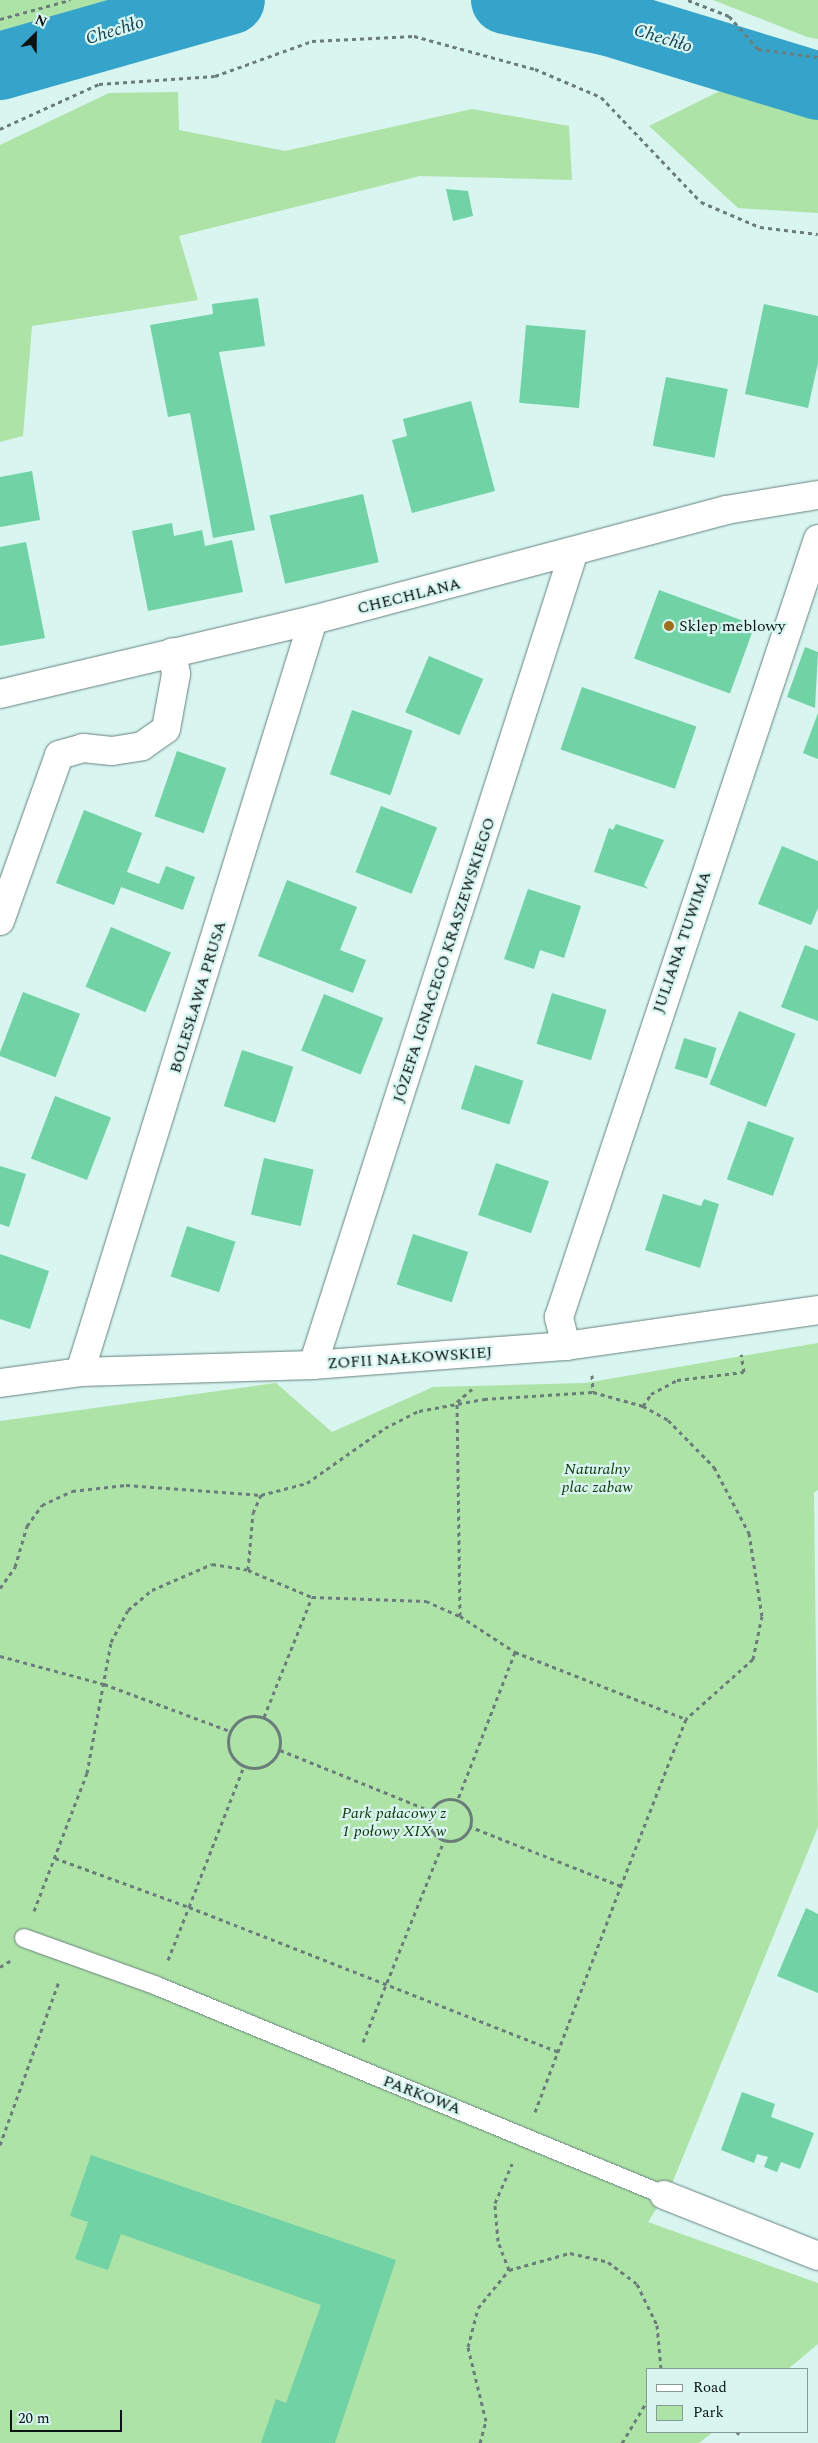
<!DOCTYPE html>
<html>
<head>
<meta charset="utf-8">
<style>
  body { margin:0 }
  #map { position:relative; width:818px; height:2443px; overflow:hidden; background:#d8f5f0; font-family:Spectral,serif }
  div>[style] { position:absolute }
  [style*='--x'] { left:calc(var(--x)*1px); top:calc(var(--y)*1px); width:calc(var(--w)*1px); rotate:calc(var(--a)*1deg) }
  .green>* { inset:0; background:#aee3a7 }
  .river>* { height:68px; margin:-34px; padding:0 34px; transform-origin:34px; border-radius:34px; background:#36a3ca }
  .building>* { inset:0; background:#71d2a6; transform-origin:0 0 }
  .path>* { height:3px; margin-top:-1.5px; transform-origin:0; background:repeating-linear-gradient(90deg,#6a7d7a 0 4px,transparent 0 8px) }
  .path>.ring { margin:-1.5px; padding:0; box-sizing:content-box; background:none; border:3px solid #6a7d7a; border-radius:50% }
  .roads { filter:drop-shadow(0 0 1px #67827d) drop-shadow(0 0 1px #67827d) }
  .service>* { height:18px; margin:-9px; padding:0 9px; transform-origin:9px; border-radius:9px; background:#fff }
  .minor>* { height:28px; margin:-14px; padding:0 14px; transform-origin:14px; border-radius:14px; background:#fff }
  .dots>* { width:14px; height:14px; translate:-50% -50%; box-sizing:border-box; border:2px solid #d8f5f0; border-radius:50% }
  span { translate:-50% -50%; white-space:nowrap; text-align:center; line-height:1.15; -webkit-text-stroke:4.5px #d8f5f0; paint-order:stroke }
  .street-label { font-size:16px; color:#0a1412 }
  .poi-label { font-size:16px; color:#0a1412 }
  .left { translate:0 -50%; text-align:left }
  .park-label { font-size:16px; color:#0e3709; font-style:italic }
  .water-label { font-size:18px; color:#124051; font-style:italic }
  .legend { position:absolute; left:646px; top:2368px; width:162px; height:65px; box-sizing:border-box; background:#d8f5f0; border:1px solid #869b97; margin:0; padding:6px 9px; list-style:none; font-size:15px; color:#0a1412 }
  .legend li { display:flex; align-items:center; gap:10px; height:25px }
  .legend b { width:25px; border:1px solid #869b97 }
  .north { position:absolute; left:10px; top:10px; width:50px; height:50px; -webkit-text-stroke:4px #d8f5f0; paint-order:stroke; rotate:23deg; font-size:14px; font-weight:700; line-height:20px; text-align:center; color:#0a1412 }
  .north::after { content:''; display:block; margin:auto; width:18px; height:22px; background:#0a1412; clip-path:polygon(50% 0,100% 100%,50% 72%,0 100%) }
  .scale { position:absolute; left:10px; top:2410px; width:112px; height:22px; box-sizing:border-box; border:2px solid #0a1412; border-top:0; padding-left:6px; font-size:15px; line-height:18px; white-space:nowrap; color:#0a1412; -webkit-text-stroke:4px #d8f5f0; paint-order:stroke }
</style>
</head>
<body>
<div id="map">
  <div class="green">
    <div style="clip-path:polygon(0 0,145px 0,148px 5px,0 52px)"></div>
    <div style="clip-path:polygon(713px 0,818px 0,818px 39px,807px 37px)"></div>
    <div style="clip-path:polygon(734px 84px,818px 112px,818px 213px,738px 208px,649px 126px)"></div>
    <div style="clip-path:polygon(178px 92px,179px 130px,285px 151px,472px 109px,569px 126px,572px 180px,420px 176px,179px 236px,198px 300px,32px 326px,23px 436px,0 442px,0 145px,109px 93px)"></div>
    <div style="clip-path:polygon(818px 1343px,818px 1490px,814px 1493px,818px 1827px,671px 2186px,648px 2222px,818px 2283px,818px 2344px,788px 2369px,647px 2369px,647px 2432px,713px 2432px,699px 2443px,0 2443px,0 1421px,276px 1383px,332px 1432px,433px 1387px,585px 1383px)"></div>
  </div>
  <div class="river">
    <div style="--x:505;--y:0;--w:106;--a:11.9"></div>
    <div style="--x:609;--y:22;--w:219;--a:17"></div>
    <div style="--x:0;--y:66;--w:240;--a:-15.9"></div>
  </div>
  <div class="building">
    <div style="clip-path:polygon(446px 189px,468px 191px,473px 216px,453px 221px)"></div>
    <div style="clip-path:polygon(258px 298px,265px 346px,219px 352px,255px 530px,213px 538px,190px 413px,168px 417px,150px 325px,213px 314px,212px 304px)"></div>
    <div style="clip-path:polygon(764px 304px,818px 316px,818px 363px,808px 408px,745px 394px)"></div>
    <div style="left:526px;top:325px;width:60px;height:78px;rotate:5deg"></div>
    <div style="left:666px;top:377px;width:63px;height:70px;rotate:11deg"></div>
    <div style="clip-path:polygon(471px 401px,495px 491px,412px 513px,392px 440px,407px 436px,403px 419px)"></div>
    <div style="clip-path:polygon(32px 471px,40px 520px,0 527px,0 477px)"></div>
    <div style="left:363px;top:494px;width:70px;height:96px;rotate:77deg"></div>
    <div style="clip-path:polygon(172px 523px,174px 536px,202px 530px,205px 546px,232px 540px,243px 592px,148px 611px,132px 531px)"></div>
    <div style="clip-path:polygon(26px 542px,45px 638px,0 646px,0 547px)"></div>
    <div style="left:659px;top:590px;width:102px;height:73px;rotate:20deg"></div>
    <div style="clip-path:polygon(805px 647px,818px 652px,815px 708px,787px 697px)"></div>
    <div style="left:429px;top:656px;width:59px;height:61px;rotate:23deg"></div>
    <div style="left:582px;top:687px;width:121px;height:66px;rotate:19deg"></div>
    <div style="left:352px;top:710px;width:64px;height:68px;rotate:19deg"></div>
    <div style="clip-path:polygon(818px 713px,818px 759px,803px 753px)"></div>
    <div style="left:177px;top:751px;width:52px;height:69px;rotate:19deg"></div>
    <div style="left:381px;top:806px;width:60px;height:71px;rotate:21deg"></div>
    <div style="clip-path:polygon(84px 810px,142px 833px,127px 872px,159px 884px,166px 866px,195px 877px,183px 910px,121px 887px,114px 905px,56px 883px)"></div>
    <div style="clip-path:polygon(616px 824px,664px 840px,644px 885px,649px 889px,594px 872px,609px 828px,613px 830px)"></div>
    <div style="clip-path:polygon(782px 846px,818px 861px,818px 908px,811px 925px,758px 904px)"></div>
    <div style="clip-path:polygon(287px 880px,357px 907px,340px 950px,366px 960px,353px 993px,258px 956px)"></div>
    <div style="clip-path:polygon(528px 889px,581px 906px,564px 958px,540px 950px,534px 969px,504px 959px)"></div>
    <div style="left:111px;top:927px;width:65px;height:65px;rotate:23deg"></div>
    <div style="clip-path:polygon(805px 945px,818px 950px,818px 1021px,781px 1007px)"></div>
    <div style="left:23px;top:992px;width:61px;height:68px;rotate:21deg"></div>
    <div style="left:552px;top:993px;width:57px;height:53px;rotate:17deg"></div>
    <div style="left:324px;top:994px;width:64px;height:61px;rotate:22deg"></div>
    <div style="left:739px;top:1011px;width:61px;height:79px;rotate:22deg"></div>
    <div style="left:684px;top:1038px;width:34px;height:32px;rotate:17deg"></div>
    <div style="left:242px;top:1050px;width:54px;height:59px;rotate:18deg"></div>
    <div style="left:475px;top:1065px;width:51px;height:46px;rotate:18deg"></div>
    <div style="left:55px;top:1096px;width:60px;height:67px;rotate:21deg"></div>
    <div style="left:748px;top:1121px;width:49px;height:62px;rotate:20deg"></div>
    <div style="left:264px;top:1158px;width:51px;height:58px;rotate:13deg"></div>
    <div style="left:496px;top:1163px;width:56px;height:55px;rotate:19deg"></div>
    <div style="clip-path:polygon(0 1166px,26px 1174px,9px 1227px,0 1224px)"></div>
    <div style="clip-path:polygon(663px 1194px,701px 1206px,704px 1199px,719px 1204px,700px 1268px,645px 1250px)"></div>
    <div style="left:187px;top:1226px;width:51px;height:53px;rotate:18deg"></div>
    <div style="left:413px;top:1234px;width:58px;height:53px;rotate:18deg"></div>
    <div style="clip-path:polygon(0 1254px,49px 1271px,30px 1329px,0 1319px)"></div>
    <div style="clip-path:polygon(806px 1908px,818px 1914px,818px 1993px,777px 1976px)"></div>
    <div style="clip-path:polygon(742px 2092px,775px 2104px,771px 2117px,814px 2133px,800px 2169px,781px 2162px,777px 2172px,764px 2167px,768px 2157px,757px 2154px,754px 2163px,721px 2150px)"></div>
    <div style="clip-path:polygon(91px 2155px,396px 2260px,335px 2443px,261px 2443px,276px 2399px,286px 2403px,321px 2305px,121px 2234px,108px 2270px,75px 2259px,88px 2222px,70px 2216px)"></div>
  </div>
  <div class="path">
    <div style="--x:688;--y:0;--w:44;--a:21.3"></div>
    <div style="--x:729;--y:16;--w:44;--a:48.7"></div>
    <div style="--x:758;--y:49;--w:61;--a:7.6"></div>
    <div style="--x:0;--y:19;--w:73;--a:-15.2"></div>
    <div style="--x:0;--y:129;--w:109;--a:-24.4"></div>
    <div style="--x:99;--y:84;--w:116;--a:-3.9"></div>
    <div style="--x:215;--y:76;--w:103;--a:-19.8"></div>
    <div style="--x:312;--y:41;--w:102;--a:-2.8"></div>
    <div style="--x:414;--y:36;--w:125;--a:15.3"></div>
    <div style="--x:535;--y:69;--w:72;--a:23"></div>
    <div style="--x:601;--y:97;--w:145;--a:46.4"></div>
    <div style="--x:701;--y:202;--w:64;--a:23"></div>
    <div style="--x:760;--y:227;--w:58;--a:6.9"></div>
    <div style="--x:592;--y:1375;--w:17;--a:87"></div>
    <div style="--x:643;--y:1406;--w:14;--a:-56"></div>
    <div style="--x:651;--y:1394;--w:30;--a:-28"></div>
    <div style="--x:677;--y:1380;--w:67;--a:-6.8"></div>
    <div style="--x:744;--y:1372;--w:18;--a:-99"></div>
    <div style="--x:248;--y:1570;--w:57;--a:-85"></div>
    <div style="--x:253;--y:1513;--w:20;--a:-66"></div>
    <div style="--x:0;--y:1588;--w:26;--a:-54"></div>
    <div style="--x:15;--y:1567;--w:43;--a:-73.7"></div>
    <div style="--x:27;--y:1526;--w:26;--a:-54"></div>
    <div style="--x:42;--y:1505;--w:33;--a:-25"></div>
    <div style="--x:72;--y:1491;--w:54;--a:-6.3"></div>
    <div style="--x:126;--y:1485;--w:135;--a:4.2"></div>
    <div style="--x:261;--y:1495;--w:48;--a:-14.6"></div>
    <div style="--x:307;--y:1483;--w:95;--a:-35.2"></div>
    <div style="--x:385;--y:1428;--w:38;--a:-27"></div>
    <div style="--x:419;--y:1411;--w:66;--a:-10.5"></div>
    <div style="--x:484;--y:1399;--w:109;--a:-3.7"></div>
    <div style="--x:593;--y:1392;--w:52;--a:15.6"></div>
    <div style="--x:643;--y:1406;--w:29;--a:29"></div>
    <div style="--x:668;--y:1420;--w:66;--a:45.6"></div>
    <div style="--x:714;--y:1467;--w:75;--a:62.1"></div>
    <div style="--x:749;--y:1533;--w:84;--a:81.1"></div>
    <div style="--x:762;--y:1616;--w:44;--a:101.8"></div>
    <div style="--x:753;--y:1659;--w:90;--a:138.2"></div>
    <div style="--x:686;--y:1719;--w:179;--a:111.3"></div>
    <div style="--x:621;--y:1886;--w:161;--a:-158.5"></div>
    <div style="--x:460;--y:1616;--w:214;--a:-90.8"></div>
    <div style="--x:457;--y:1402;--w:23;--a:-41"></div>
    <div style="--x:515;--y:1652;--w:184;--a:21.4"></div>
    <div style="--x:0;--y:1656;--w:108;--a:15.1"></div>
    <div style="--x:104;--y:1684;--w:134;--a:20.5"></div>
    <div class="ring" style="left:228px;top:1716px;width:49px;height:49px"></div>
    <div style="--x:264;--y:1717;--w:129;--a:-68.2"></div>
    <div style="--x:280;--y:1750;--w:163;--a:22"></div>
    <div class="ring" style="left:429px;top:1799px;width:39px;height:39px"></div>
    <div style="--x:55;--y:1858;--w:143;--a:20.1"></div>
    <div style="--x:189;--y:1907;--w:151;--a:-68.7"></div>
    <div style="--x:34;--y:1911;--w:148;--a:-69"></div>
    <div style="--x:87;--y:1773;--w:133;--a:-79.6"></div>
    <div style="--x:111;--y:1642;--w:36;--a:-62"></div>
    <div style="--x:128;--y:1610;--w:31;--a:-40"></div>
    <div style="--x:152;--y:1590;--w:65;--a:-23.4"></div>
    <div style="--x:212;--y:1564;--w:36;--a:9"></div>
    <div style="--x:248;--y:1570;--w:69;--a:22.9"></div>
    <div style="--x:312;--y:1597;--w:114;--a:2"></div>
    <div style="--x:426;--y:1601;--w:37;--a:24"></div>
    <div style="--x:460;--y:1616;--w:66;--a:33.2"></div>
    <div style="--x:515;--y:1652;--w:158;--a:111.2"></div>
    <div style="--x:168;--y:1960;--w:57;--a:-68.4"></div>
    <div style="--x:189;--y:1907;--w:397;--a:21.4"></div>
    <div style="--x:0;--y:1967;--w:12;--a:-31"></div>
    <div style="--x:363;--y:2042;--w:218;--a:-68.1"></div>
    <div style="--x:535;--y:2112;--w:242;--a:-69.2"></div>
    <div style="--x:0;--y:2145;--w:174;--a:-70.2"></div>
    <div style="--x:509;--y:2270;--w:31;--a:-111"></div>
    <div style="--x:498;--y:2241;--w:38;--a:-95"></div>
    <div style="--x:495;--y:2203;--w:43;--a:-66.4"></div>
    <div style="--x:737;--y:2432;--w:3;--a:45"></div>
    <div style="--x:480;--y:2443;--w:23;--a:-75"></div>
    <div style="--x:486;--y:2421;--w:76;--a:-103.7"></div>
    <div style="--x:468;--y:2347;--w:40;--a:-75.6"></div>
    <div style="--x:478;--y:2308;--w:49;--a:-50.8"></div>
    <div style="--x:509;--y:2270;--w:63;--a:-15.6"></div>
    <div style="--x:570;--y:2253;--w:39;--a:13"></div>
    <div style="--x:608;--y:2262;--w:36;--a:37"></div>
    <div style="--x:637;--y:2284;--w:46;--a:64"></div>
    <div style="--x:657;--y:2325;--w:44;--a:84.8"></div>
    <div style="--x:622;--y:2443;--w:49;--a:-59.2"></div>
  </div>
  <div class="roads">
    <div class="service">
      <div style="--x:24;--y:1938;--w:141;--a:19.8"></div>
      <div style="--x:157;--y:1986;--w:548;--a:22.4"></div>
    </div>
    <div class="minor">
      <div style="--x:0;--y:694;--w:322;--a:-13.3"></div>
      <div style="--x:313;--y:620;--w:427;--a:-14.9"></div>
      <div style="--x:726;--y:510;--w:93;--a:-9.3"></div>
      <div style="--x:0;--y:921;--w:176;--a:-70.4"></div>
      <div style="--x:59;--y:755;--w:25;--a:-16"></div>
      <div style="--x:83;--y:748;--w:29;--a:6"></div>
      <div style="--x:112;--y:751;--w:30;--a:-9"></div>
      <div style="--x:142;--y:746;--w:29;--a:-35"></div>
      <div style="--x:166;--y:729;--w:56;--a:-79.7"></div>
      <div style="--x:176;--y:674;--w:22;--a:-100"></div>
      <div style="--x:566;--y:1346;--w:30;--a:-104"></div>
      <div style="--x:559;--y:1317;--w:820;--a:-71.59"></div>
      <div style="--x:313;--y:1365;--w:852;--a:-72.22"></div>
      <div style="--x:80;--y:1372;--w:787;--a:-72.78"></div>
      <div style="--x:0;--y:1383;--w:81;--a:-7.8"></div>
      <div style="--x:80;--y:1372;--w:233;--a:-1.7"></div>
      <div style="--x:313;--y:1365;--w:254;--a:-4.3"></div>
      <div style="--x:566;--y:1346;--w:255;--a:-8.1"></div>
      <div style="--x:664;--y:2195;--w:166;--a:21.6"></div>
    </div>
  </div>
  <div class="dots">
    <div style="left:669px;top:626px;background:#9b6f1e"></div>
  </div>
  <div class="street-label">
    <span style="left:409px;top:596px;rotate:-14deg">CHECHLANA</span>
    <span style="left:682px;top:942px;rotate:-71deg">JULIANA TUWIMA</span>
    <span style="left:444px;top:960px;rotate:-72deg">JÓZEFA IGNACEGO KRASZEWSKIEGO</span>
    <span style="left:198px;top:997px;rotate:-73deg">BOLESŁAWA PRUSA</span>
    <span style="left:410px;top:1358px;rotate:-4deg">ZOFII NAŁKOWSKIEJ</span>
    <span style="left:422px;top:2095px;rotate:21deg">PARKOWA</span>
  </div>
  <div class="poi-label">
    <span class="left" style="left:679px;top:626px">Sklep meblowy</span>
  </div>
  <div class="park-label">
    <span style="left:597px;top:1478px">Naturalny<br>plac zabaw</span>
    <span style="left:394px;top:1822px">Park pałacowy z<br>1 połowy XIX w</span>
  </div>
  <div class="water-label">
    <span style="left:115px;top:31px;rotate:-17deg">Chechło</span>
    <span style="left:663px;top:39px;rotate:17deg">Chechło</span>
  </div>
  <ul class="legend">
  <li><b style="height:6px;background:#fff"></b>Road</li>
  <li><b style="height:14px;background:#aee3a7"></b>Park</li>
  </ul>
  <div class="north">N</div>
  <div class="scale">20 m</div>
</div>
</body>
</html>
